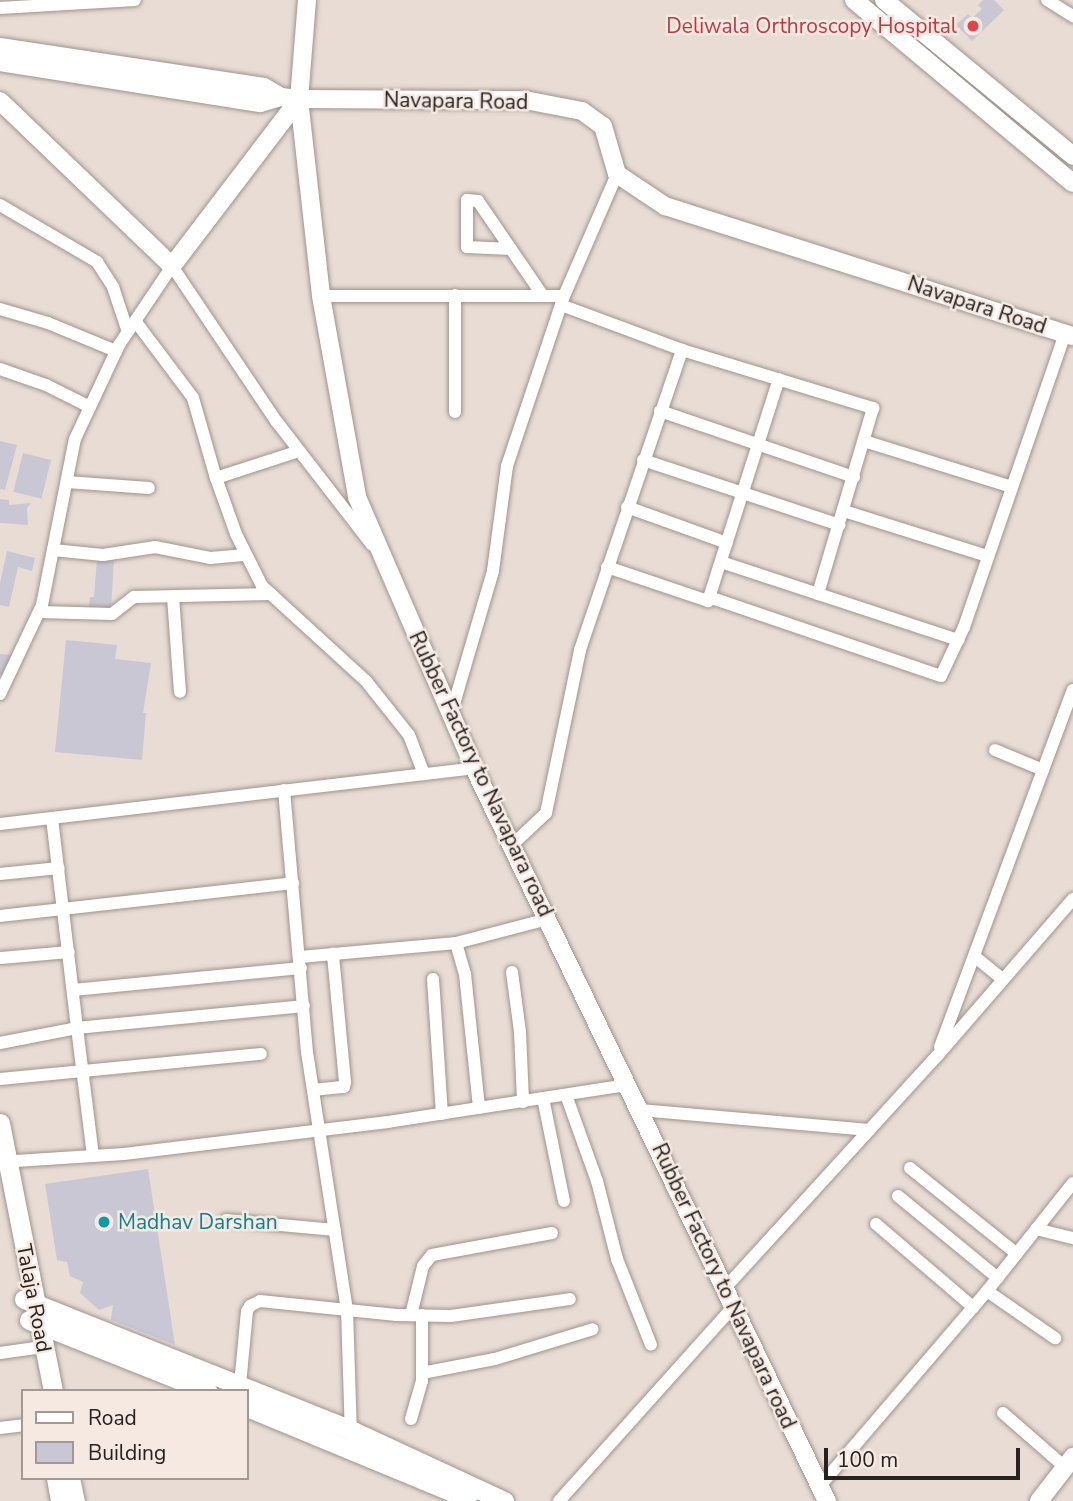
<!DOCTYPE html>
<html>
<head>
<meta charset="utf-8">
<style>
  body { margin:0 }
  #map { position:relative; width:1073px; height:1501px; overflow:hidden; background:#e8dcd5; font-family:"Nunito Sans",sans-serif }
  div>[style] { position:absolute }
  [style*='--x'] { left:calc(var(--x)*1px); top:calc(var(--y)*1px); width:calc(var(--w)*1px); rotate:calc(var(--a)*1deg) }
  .building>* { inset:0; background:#c9c7d3; transform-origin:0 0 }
  .roads { filter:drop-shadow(0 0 2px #9f948d) drop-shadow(0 0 2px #9f948d) }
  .street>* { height:12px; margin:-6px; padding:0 6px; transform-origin:6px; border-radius:6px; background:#fff }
  .secondary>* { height:18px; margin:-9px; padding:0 9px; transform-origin:9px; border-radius:9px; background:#fff }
  .primary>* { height:19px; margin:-9.5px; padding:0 9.5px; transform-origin:9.5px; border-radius:9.5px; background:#fff }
  .dots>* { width:19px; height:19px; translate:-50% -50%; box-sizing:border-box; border:4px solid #f5e9e2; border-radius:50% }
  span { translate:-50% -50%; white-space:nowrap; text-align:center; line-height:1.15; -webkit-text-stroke:5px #f5e9e2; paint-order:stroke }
  .health-label { font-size:21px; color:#be3a42 }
  .right { translate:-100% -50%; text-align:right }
  .street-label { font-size:21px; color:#272220 }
  .culture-label { font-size:21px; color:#0d838f }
  .left { translate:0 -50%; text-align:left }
  .legend { position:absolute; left:21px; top:1389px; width:228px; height:91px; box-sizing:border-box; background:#f5e9e2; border:2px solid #a39994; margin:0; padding:9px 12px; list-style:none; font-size:21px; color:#272220 }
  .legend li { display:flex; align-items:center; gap:14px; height:35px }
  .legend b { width:35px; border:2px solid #a39994 }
  .scale { position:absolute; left:824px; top:1448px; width:196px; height:32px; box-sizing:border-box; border:4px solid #272220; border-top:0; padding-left:9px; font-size:21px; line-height:24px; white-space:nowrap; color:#272220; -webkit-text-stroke:5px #f5e9e2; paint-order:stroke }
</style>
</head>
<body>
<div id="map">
  <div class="building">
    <div style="clip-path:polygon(983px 0,994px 0,1004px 10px,972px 41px,956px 25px,968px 14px,972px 18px,982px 9px,978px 5px)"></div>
    <div style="clip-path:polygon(0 441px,17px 445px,5px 490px,0 489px)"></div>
    <div style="left:23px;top:453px;width:29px;height:40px;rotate:14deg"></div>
    <div style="clip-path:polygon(0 499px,9px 500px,9px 505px,31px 503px,27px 508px,28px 525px,0 523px)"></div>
    <div style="clip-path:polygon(7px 551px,35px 558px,32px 571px,18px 567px,9px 607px,0 605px,0 583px)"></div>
    <div style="clip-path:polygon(97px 559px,114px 560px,111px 609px,89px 607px,90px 597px,94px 597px)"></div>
    <div style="clip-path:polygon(66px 640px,117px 645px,115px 659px,151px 663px,143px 713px,146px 713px,142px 760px,55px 752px)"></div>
    <div style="clip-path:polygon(0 654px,12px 655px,3px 677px,0 674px)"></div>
    <div style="clip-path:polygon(148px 1169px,175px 1345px,111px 1320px,113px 1305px,99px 1310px,80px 1293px,83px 1282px,70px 1276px,67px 1262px,57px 1260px,45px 1184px)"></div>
  </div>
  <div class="roads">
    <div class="street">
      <div style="--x:1047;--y:0;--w:31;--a:32"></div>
      <div style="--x:0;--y:8;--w:135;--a:-3.4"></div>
      <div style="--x:0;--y:205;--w:113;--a:30.4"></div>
      <div style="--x:97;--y:262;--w:30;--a:57"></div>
      <div style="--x:113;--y:287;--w:47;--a:71.6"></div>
      <div style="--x:511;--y:249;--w:44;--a:-177.4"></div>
      <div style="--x:467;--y:247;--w:47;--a:-90"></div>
      <div style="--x:467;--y:200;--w:11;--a:5"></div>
      <div style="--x:478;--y:201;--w:115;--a:55.6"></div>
      <div style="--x:455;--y:295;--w:117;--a:90"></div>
      <div style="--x:321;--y:296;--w:243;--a:0"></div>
      <div style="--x:564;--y:296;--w:133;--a:-66.5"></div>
      <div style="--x:561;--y:305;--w:129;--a:20.4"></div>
      <div style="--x:682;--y:350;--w:200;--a:16.9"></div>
      <div style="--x:873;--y:408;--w:194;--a:106.5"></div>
      <div style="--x:0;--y:309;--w:50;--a:16.3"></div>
      <div style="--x:48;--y:323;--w:74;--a:22.4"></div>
      <div style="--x:136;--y:322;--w:95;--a:53.1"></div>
      <div style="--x:193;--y:398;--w:83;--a:74"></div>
      <div style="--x:216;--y:478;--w:59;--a:70.3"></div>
      <div style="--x:236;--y:534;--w:58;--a:63.4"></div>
      <div style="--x:262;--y:586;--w:141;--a:42.4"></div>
      <div style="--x:366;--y:681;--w:69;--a:51.5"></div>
      <div style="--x:409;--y:735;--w:42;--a:69"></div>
      <div style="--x:0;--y:369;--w:49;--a:19.2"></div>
      <div style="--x:46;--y:385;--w:49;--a:26.6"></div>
      <div style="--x:660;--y:411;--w:205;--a:18.8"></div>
      <div style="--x:864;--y:441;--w:155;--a:17.3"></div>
      <div style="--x:643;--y:460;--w:207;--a:18.3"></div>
      <div style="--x:216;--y:478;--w:87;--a:-18"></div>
      <div style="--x:67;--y:482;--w:82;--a:4.2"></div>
      <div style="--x:627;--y:507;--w:106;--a:19.8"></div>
      <div style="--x:844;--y:511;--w:151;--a:17.4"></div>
      <div style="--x:53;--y:550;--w:50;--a:5.7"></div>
      <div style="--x:103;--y:555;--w:53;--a:-8.7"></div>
      <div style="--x:155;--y:547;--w:56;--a:11.3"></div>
      <div style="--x:210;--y:558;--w:36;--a:-5"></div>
      <div style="--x:721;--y:562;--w:250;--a:18.2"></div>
      <div style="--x:607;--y:567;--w:107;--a:18.6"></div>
      <div style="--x:708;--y:601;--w:233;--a:-72.3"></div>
      <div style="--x:173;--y:597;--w:95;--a:85.8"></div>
      <div style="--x:709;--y:597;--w:245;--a:18.8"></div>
      <div style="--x:941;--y:676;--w:54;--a:-64.9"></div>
      <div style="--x:964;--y:627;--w:310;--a:-71"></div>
      <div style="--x:39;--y:612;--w:73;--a:1.6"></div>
      <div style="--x:112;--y:614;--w:28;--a:-38"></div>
      <div style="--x:134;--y:597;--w:137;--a:-1.3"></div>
      <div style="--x:0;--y:694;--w:98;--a:-64.7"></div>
      <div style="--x:42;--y:605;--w:169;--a:-78.8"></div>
      <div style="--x:75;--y:439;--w:104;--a:-64.9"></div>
      <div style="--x:119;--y:345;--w:95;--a:-56.1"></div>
      <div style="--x:172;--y:266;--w:188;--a:56.1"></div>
      <div style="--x:277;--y:422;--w:155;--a:52.3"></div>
      <div style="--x:451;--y:714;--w:149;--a:-73.6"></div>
      <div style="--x:493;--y:571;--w:106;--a:-82.4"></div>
      <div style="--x:507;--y:466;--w:179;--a:-71.5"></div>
      <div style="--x:995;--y:750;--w:52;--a:22.6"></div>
      <div style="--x:284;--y:790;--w:263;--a:85"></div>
      <div style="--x:307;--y:1052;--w:260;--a:81.2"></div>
      <div style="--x:347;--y:1309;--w:124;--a:88.2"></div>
      <div style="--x:0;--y:824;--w:477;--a:-6.7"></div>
      <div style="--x:512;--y:845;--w:47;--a:-43.3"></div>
      <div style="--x:546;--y:813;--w:167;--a:-78.2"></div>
      <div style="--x:580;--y:650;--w:317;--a:-71.2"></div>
      <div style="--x:0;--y:874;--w:59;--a:-5.8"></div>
      <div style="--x:0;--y:916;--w:295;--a:-6.4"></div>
      <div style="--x:456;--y:943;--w:95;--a:-14.6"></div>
      <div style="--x:974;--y:956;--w:36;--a:39"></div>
      <div style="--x:300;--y:957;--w:157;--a:-5.1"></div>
      <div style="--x:456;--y:943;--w:32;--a:74"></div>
      <div style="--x:465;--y:974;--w:135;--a:84"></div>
      <div style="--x:1;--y:958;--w:68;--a:-5"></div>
      <div style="--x:512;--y:972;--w:61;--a:82.4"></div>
      <div style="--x:520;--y:1032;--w:70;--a:87.5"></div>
      <div style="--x:433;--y:979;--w:135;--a:86.2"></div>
      <div style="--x:73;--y:990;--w:229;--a:-5.5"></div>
      <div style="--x:0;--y:1043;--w:78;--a:-11"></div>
      <div style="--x:77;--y:1028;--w:211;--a:-96.8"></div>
      <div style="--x:940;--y:1047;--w:381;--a:-69.6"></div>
      <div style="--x:0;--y:1079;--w:262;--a:-5.5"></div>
      <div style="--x:313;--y:1090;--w:31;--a:-6"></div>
      <div style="--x:344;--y:1087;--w:5;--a:-79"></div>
      <div style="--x:345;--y:1082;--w:129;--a:-95.4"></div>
      <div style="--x:566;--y:1095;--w:91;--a:70.2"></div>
      <div style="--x:597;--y:1181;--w:81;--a:75.6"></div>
      <div style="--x:617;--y:1259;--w:92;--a:68.4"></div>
      <div style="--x:543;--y:1098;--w:105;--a:78.5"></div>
      <div style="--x:640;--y:1110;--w:230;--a:5"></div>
      <div style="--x:93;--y:1156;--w:129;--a:-97.1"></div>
      <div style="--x:77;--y:1028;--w:228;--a:-5.5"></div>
      <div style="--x:0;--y:1162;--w:124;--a:-3.7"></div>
      <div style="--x:124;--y:1154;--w:266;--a:-6.9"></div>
      <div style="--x:388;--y:1122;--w:243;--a:-8.8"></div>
      <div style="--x:910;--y:1168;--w:137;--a:38.8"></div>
      <div style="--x:898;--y:1196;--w:129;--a:39.4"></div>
      <div style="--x:226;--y:1220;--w:109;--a:5.2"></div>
      <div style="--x:876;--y:1224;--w:128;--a:40.6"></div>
      <div style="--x:1036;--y:1229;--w:38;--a:14"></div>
      <div style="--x:725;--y:1288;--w:314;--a:-47.6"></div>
      <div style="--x:937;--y:1056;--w:208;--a:-49.1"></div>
      <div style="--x:987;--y:1291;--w:83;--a:34.7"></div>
      <div style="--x:411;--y:1315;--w:50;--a:-76.2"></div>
      <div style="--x:423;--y:1266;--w:14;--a:-51"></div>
      <div style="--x:432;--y:1255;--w:122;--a:-10.4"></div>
      <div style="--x:0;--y:1353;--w:34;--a:-8"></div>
      <div style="--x:422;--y:1373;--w:74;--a:-10.9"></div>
      <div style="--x:495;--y:1359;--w:102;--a:-17"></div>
      <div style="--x:240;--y:1385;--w:74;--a:-84.6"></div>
      <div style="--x:247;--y:1311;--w:6;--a:-59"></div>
      <div style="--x:250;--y:1306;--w:11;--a:-27"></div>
      <div style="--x:260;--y:1301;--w:137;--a:5.9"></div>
      <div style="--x:396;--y:1315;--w:55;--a:1"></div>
      <div style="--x:451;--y:1316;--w:120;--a:-8.1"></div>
      <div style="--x:1003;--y:1413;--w:82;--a:41.1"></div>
      <div style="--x:411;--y:1419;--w:40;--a:-74"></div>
      <div style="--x:422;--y:1381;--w:66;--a:-90"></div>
      <div style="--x:0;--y:1428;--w:23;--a:-7"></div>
      <div style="--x:819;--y:1487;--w:258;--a:-49.4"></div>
      <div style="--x:987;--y:1291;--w:138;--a:-51.5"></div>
      <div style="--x:559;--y:1501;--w:262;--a:-48.1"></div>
    </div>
    <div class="secondary">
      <div style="--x:307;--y:0;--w:99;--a:94.6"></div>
      <div style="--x:299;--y:99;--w:198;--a:83.6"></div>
      <div style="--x:321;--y:296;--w:204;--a:79.8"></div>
      <div style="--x:357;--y:497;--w:295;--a:66.6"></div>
      <div style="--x:474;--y:768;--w:814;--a:64.29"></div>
      <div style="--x:854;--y:0;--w:285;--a:39.9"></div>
      <div style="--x:884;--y:0;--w:245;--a:39.5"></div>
      <div style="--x:0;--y:47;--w:267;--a:8.6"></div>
      <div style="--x:264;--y:87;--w:20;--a:30"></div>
      <div style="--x:0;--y:62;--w:263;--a:9"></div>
      <div style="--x:260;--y:103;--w:22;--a:-16"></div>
      <div style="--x:281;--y:97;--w:18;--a:6"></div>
      <div style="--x:0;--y:101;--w:238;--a:43.8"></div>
      <div style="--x:172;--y:266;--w:210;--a:-52.7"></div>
      <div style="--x:299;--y:99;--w:226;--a:0.3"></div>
      <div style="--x:525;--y:100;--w:58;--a:10.9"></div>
      <div style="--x:582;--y:111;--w:26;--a:36"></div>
      <div style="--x:603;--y:126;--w:50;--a:73.7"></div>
      <div style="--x:617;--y:174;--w:58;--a:33.7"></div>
      <div style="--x:665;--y:206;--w:428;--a:17.7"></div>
      <div style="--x:1039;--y:1501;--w:56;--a:-52.3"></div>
    </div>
    <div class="primary">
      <div style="--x:0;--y:1123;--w:273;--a:78.8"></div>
      <div style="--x:24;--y:1299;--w:352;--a:21.8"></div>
      <div style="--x:351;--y:1430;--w:169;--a:24.9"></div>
      <div style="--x:29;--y:1320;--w:192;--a:21.7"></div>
      <div style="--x:247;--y:1407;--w:238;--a:22.5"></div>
      <div style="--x:56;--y:1478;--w:23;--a:80"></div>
      <div style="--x:70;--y:1478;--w:24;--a:78"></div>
    </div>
  </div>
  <div class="dots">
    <div style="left:973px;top:26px;background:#e0444e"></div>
    <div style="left:104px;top:1222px;background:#0f9aa8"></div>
  </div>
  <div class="health-label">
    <span class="right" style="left:957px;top:26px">Deliwala Orthroscopy Hospital</span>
  </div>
  <div class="street-label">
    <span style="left:456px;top:101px;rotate:1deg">Navapara Road</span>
    <span style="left:977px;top:305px;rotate:18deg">Navapara Road</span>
    <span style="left:481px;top:774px;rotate:65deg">Rubber Factory to Navapara road</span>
    <span style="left:724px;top:1286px;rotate:65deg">Rubber Factory to Navapara road</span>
    <span style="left:34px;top:1298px;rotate:79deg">Talaja Road</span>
  </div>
  <div class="culture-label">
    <span class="left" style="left:118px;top:1222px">Madhav Darshan</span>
  </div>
  <ul class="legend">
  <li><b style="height:9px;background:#fff"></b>Road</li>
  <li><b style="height:19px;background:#c9c7d3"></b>Building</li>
  </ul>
  <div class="scale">100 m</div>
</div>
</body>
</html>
